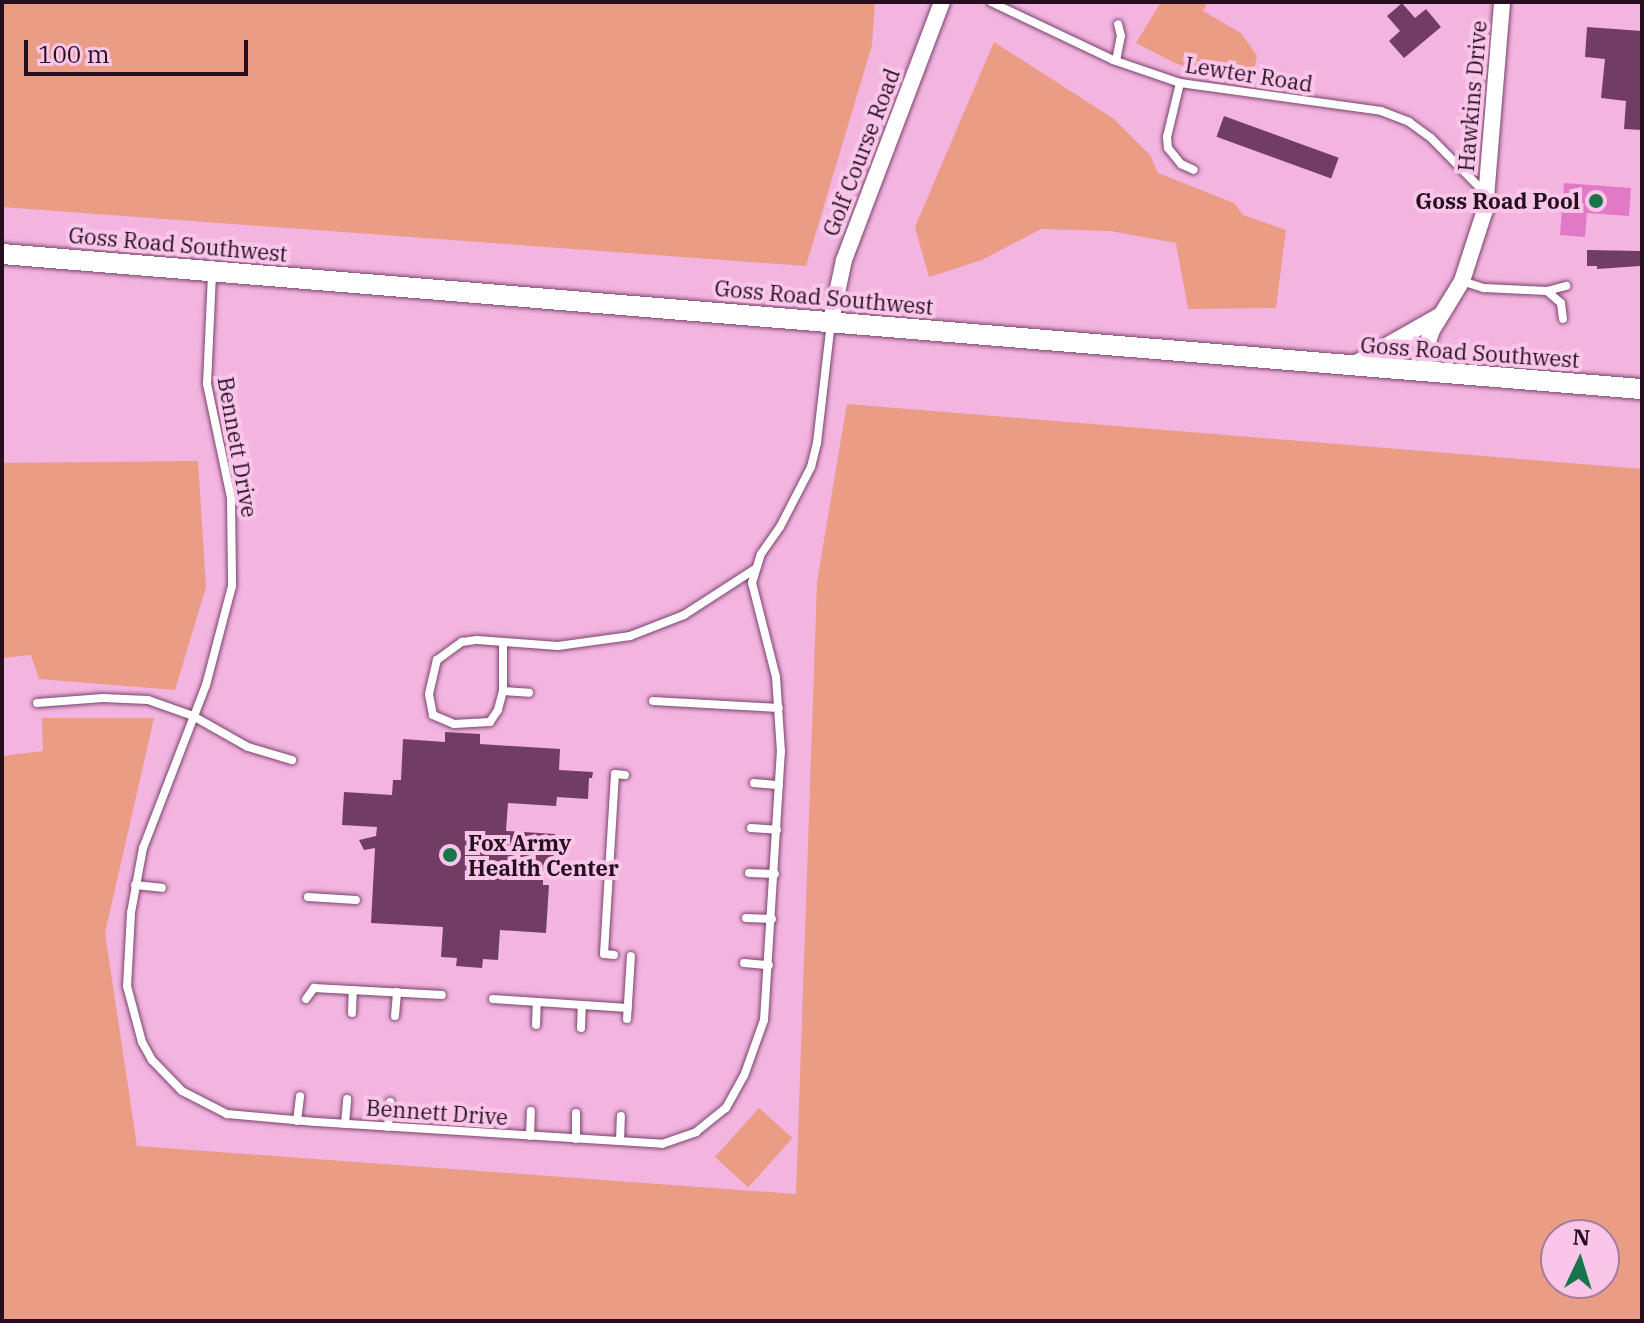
<!DOCTYPE html>
<html>
<head>
<meta charset="utf-8">
<style>
  body { margin:0 }
  #map { position:relative; width:1644px; height:1323px; overflow:hidden; background:#f3b4e0; font-family:"IBM Plex Serif",serif }
  div>[style] { position:absolute }
  [style*='--x'] { left:calc(var(--x)*1px); top:calc(var(--y)*1px); width:calc(var(--w)*1px); rotate:calc(var(--a)*1deg) }
  .green>* { inset:0; background:#ea9c84; transform-origin:0 0 }
  .water>* { inset:0; background:#e279c7 }
  .building>* { inset:0; background:#723d64; transform-origin:0 0 }
  .roads { filter:drop-shadow(0 0 2px #7a446b) drop-shadow(0 0 2px #7a446b) }
  .service>* { height:8px; margin:-4px; padding:0 4px; transform-origin:4px; border-radius:4px; background:#fff }
  .minor>* { height:16px; margin:-8px; padding:0 8px; transform-origin:8px; border-radius:8px; background:#fff }
  .tertiary>* { height:20px; margin:-10px; padding:0 10px; transform-origin:10px; border-radius:10px; background:#fff }
  .dots>* { width:22px; height:22px; translate:-50% -50%; box-sizing:border-box; border:4px solid #f9c6e9; border-radius:50% }
  span { translate:-50% -50%; white-space:nowrap; text-align:center; line-height:1.15; -webkit-text-stroke:8px #f9c6e9; paint-order:stroke }
  .street-label { font-size:22px; color:#250f1f }
  .poi-label { font-size:22px; color:#250f1f; font-weight:700 }
  .right { translate:-100% -50%; text-align:right }
  .left { translate:0 -50%; text-align:left }
  .frame { position:absolute; inset:0; border:4px solid #250f1f; pointer-events:none }
  .north { position:absolute; left:1540px; top:1219px; width:80px; height:80px; box-sizing:border-box; background:#f9c6e9; border:2px solid #a47d98; border-radius:50%; rotate:4deg; font-size:22px; font-weight:700; line-height:32px; text-align:center; color:#250f1f }
  .north::after { content:''; display:block; margin:auto; width:28px; height:36px; background:#18754b; clip-path:polygon(50% 0,100% 100%,50% 72%,0 100%) }
  .scale { position:absolute; left:24px; top:40px; width:224px; height:36px; box-sizing:border-box; border:4px solid #250f1f; border-top:0; padding-left:10px; font-size:24px; line-height:28px; white-space:nowrap; color:#250f1f; -webkit-text-stroke:6px #f9c6e9; paint-order:stroke }
</style>
</head>
<body>
<div id="map">
  <div class="green">
    <div style="clip-path:polygon(2px 2px,875px 2px,872px 45px,806px 266px,2px 207px)"></div>
    <div style="clip-path:polygon(1161px 2px,1208px 2px,1203px 11px,1241px 33px,1257px 56px,1250px 89px,1175px 63px,1136px 43px)"></div>
    <div style="clip-path:polygon(994px 42px,1114px 119px,1150px 155px,1158px 173px,1234px 203px,1243px 215px,1286px 230px,1276px 308px,1188px 309px,1176px 243px,1110px 231px,1041px 229px,982px 260px,929px 277px,915px 227px)"></div>
    <div style="clip-path:polygon(evenodd,847px 404px,1642px 469px,1642px 1321px,2px 1321px,2px 756px,43px 751px,42px 718px,154px 718px,105px 933px,137px 1146px,796px 1194px,817px 582px,847px 404px,1604px 1235px,1604px 1283px,1556px 1283px,1556px 1235px,1604px 1235px)"></div>
    <div style="clip-path:polygon(198px 461px,206px 587px,175px 690px,39px 679px,31px 655px,2px 658px,2px 463px)"></div>
    <div style="left:759px;top:1108px;width:45px;height:66px;rotate:42deg"></div>
  </div>
  <div class="water">
    <div style="clip-path:polygon(1564px 183px,1631px 188px,1629px 216px,1587px 213px,1585px 237px,1560px 235px)"></div>
  </div>
  <div class="building">
    <div style="clip-path:polygon(1402px 3px,1415px 18px,1426px 9px,1441px 27px,1404px 58px,1389px 41px,1400px 31px,1387px 16px)"></div>
    <div style="clip-path:polygon(1587px 27px,1642px 31px,1642px 130px,1624px 129px,1626px 101px,1601px 98px,1605px 59px,1585px 57px)"></div>
    <div style="left:1224px;top:116px;width:122px;height:22px;rotate:20deg"></div>
    <div style="clip-path:polygon(1587px 250px,1640px 251px,1640px 266px,1597px 269px,1597px 266px,1587px 266px)"></div>
    <div style="clip-path:polygon(445px 732px,480px 734px,480px 744px,560px 749px,559px 770px,593px 772px,592px 778px,589px 778px,588px 799px,557px 797px,556px 806px,508px 803px,506px 831px,555px 834px,552px 875px,543px 874px,543px 885px,549px 885px,546px 933px,500px 930px,498px 960px,483px 959px,482px 968px,456px 966px,457px 958px,441px 957px,443px 927px,371px 923px,375px 848px,364px 850px,359px 840px,376px 836px,377px 827px,342px 825px,344px 792px,392px 795px,393px 780px,401px 780px,403px 739px,445px 742px)"></div>
  </div>
  <div class="roads">
    <div class="service">
      <div style="--x:991;--y:2;--w:135;--a:25.4"></div>
      <div style="--x:1113;--y:60;--w:71;--a:18.9"></div>
      <div style="--x:1180;--y:83;--w:203;--a:7.9"></div>
      <div style="--x:1381;--y:111;--w:30;--a:21"></div>
      <div style="--x:1409;--y:122;--w:27;--a:36"></div>
      <div style="--x:1431;--y:138;--w:77;--a:45.5"></div>
      <div style="--x:1116;--y:61;--w:25;--a:-79"></div>
      <div style="--x:1121;--y:36;--w:12;--a:-104"></div>
      <div style="--x:1180;--y:83;--w:56;--a:103.5"></div>
      <div style="--x:1167;--y:137;--w:11;--a:85"></div>
      <div style="--x:1168;--y:148;--w:21;--a:51"></div>
      <div style="--x:1181;--y:164;--w:14;--a:25"></div>
      <div style="--x:212;--y:274;--w:110;--a:92.6"></div>
      <div style="--x:207;--y:384;--w:116;--a:78.1"></div>
      <div style="--x:231;--y:498;--w:88;--a:89.3"></div>
      <div style="--x:232;--y:586;--w:102;--a:104.7"></div>
      <div style="--x:206;--y:685;--w:175;--a:111.1"></div>
      <div style="--x:143;--y:848;--w:66;--a:100.5"></div>
      <div style="--x:131;--y:913;--w:73;--a:93.1"></div>
      <div style="--x:127;--y:986;--w:58;--a:75"></div>
      <div style="--x:142;--y:1042;--w:21;--a:61"></div>
      <div style="--x:152;--y:1060;--w:43;--a:45.9"></div>
      <div style="--x:182;--y:1091;--w:51;--a:27.1"></div>
      <div style="--x:227;--y:1114;--w:89;--a:5.1"></div>
      <div style="--x:316;--y:1122;--w:347;--a:3.6"></div>
      <div style="--x:662;--y:1144;--w:36;--a:-19"></div>
      <div style="--x:696;--y:1132;--w:38;--a:-39"></div>
      <div style="--x:726;--y:1108;--w:37;--a:-61"></div>
      <div style="--x:744;--y:1076;--w:59;--a:-70.3"></div>
      <div style="--x:764;--y:1020;--w:269;--a:-86.4"></div>
      <div style="--x:781;--y:752;--w:75;--a:-93.8"></div>
      <div style="--x:776;--y:677;--w:97;--a:-104.3"></div>
      <div style="--x:752;--y:583;--w:30;--a:-73"></div>
      <div style="--x:761;--y:554;--w:33;--a:-55"></div>
      <div style="--x:780;--y:527;--w:68;--a:-62.7"></div>
      <div style="--x:811;--y:467;--w:25;--a:-76"></div>
      <div style="--x:817;--y:443;--w:122;--a:-83.4"></div>
      <div style="--x:1462;--y:281;--w:23;--a:18"></div>
      <div style="--x:1484;--y:288;--w:63;--a:2.7"></div>
      <div style="--x:1547;--y:291;--w:20;--a:-15"></div>
      <div style="--x:1547;--y:291;--w:18;--a:41"></div>
      <div style="--x:1561;--y:303;--w:16;--a:83"></div>
      <div style="--x:503;--y:643;--w:48;--a:90"></div>
      <div style="--x:503;--y:691;--w:20;--a:105"></div>
      <div style="--x:498;--y:710;--w:14;--a:124"></div>
      <div style="--x:490;--y:722;--w:36;--a:177"></div>
      <div style="--x:454;--y:724;--w:23;--a:-157"></div>
      <div style="--x:433;--y:715;--w:21;--a:-101"></div>
      <div style="--x:429;--y:694;--w:35;--a:-77"></div>
      <div style="--x:437;--y:660;--w:31;--a:-36"></div>
      <div style="--x:462;--y:642;--w:15;--a:-8"></div>
      <div style="--x:477;--y:640;--w:81;--a:4.2"></div>
      <div style="--x:558;--y:646;--w:73;--a:-7.9"></div>
      <div style="--x:630;--y:636;--w:58;--a:-21.3"></div>
      <div style="--x:684;--y:615;--w:85;--a:-32.9"></div>
      <div style="--x:503;--y:691;--w:26;--a:4"></div>
      <div style="--x:653;--y:701;--w:126;--a:3.2"></div>
      <div style="--x:37;--y:703;--w:66;--a:-4.3"></div>
      <div style="--x:103;--y:698;--w:45;--a:2.5"></div>
      <div style="--x:148;--y:700;--w:48;--a:19.6"></div>
      <div style="--x:193;--y:716;--w:63;--a:29.4"></div>
      <div style="--x:248;--y:747;--w:46;--a:16.5"></div>
      <div style="--x:754;--y:783;--w:25;--a:5"></div>
      <div style="--x:751;--y:828;--w:26;--a:4"></div>
      <div style="--x:749;--y:873;--w:26;--a:2"></div>
      <div style="--x:135;--y:885;--w:27;--a:6"></div>
      <div style="--x:308;--y:897;--w:48;--a:3.6"></div>
      <div style="--x:746;--y:918;--w:26;--a:2"></div>
      <div style="--x:614;--y:955;--w:10;--a:-174"></div>
      <div style="--x:604;--y:954;--w:180;--a:-86.5"></div>
      <div style="--x:615;--y:774;--w:10;--a:6"></div>
      <div style="--x:744;--y:963;--w:25;--a:5"></div>
      <div style="--x:306;--y:999;--w:14;--a:-54"></div>
      <div style="--x:314;--y:988;--w:128;--a:3.1"></div>
      <div style="--x:493;--y:999;--w:135;--a:3.8"></div>
      <div style="--x:352;--y:1013;--w:23;--a:-88"></div>
      <div style="--x:395;--y:1016;--w:24;--a:-85"></div>
      <div style="--x:627;--y:1019;--w:63;--a:-86.4"></div>
      <div style="--x:536;--y:1025;--w:23;--a:-88"></div>
      <div style="--x:581;--y:1028;--w:23;--a:-88"></div>
      <div style="--x:297;--y:1121;--w:25;--a:-83"></div>
      <div style="--x:345;--y:1124;--w:25;--a:-85"></div>
      <div style="--x:388;--y:1127;--w:25;--a:-85"></div>
      <div style="--x:530;--y:1136;--w:25;--a:-88"></div>
      <div style="--x:576;--y:1139;--w:26;--a:-90"></div>
      <div style="--x:620;--y:1141;--w:25;--a:-88"></div>
    </div>
    <div class="minor">
      <div style="--x:831;--y:321;--w:62;--a:-78"></div>
      <div style="--x:844;--y:260;--w:276;--a:-69.2"></div>
      <div style="--x:1351;--y:366;--w:101;--a:-29.6"></div>
      <div style="--x:1424;--y:372;--w:24;--a:-85"></div>
      <div style="--x:1426;--y:348;--w:19;--a:-72"></div>
      <div style="--x:1432;--y:330;--w:57;--a:-58.5"></div>
      <div style="--x:1462;--y:281;--w:75;--a:-72.1"></div>
      <div style="--x:1485;--y:210;--w:209;--a:-85.3"></div>
    </div>
    <div class="tertiary">
      <div style="--x:2;--y:254;--w:1646;--a:4.71"></div>
    </div>
  </div>
  <div class="dots">
    <div style="left:1596px;top:201px;background:#18754b"></div>
    <div style="left:450px;top:855px;background:#18754b"></div>
  </div>
  <div class="street-label">
    <span style="left:1249px;top:74px;rotate:9deg">Lewter Road</span>
    <span style="left:1472px;top:96px;rotate:-85deg">Hawkins Drive</span>
    <span style="left:861px;top:152px;rotate:-69deg">Golf Course Road</span>
    <span style="left:178px;top:244px;rotate:5deg">Goss Road Southwest</span>
    <span style="left:824px;top:297px;rotate:5deg">Goss Road Southwest</span>
    <span style="left:1470px;top:352px;rotate:4deg">Goss Road Southwest</span>
    <span style="left:238px;top:447px;rotate:80deg">Bennett Drive</span>
    <span style="left:437px;top:1112px;rotate:4deg">Bennett Drive</span>
  </div>
  <div class="poi-label">
    <span class="right" style="left:1580px;top:201px">Goss Road Pool</span>
    <span class="left" style="left:468px;top:855px">Fox Army<br>Health Center</span>
  </div>
  <div class="frame"></div>
  <div class="north">N</div>
  <div class="scale">100 m</div>
</div>
</body>
</html>
